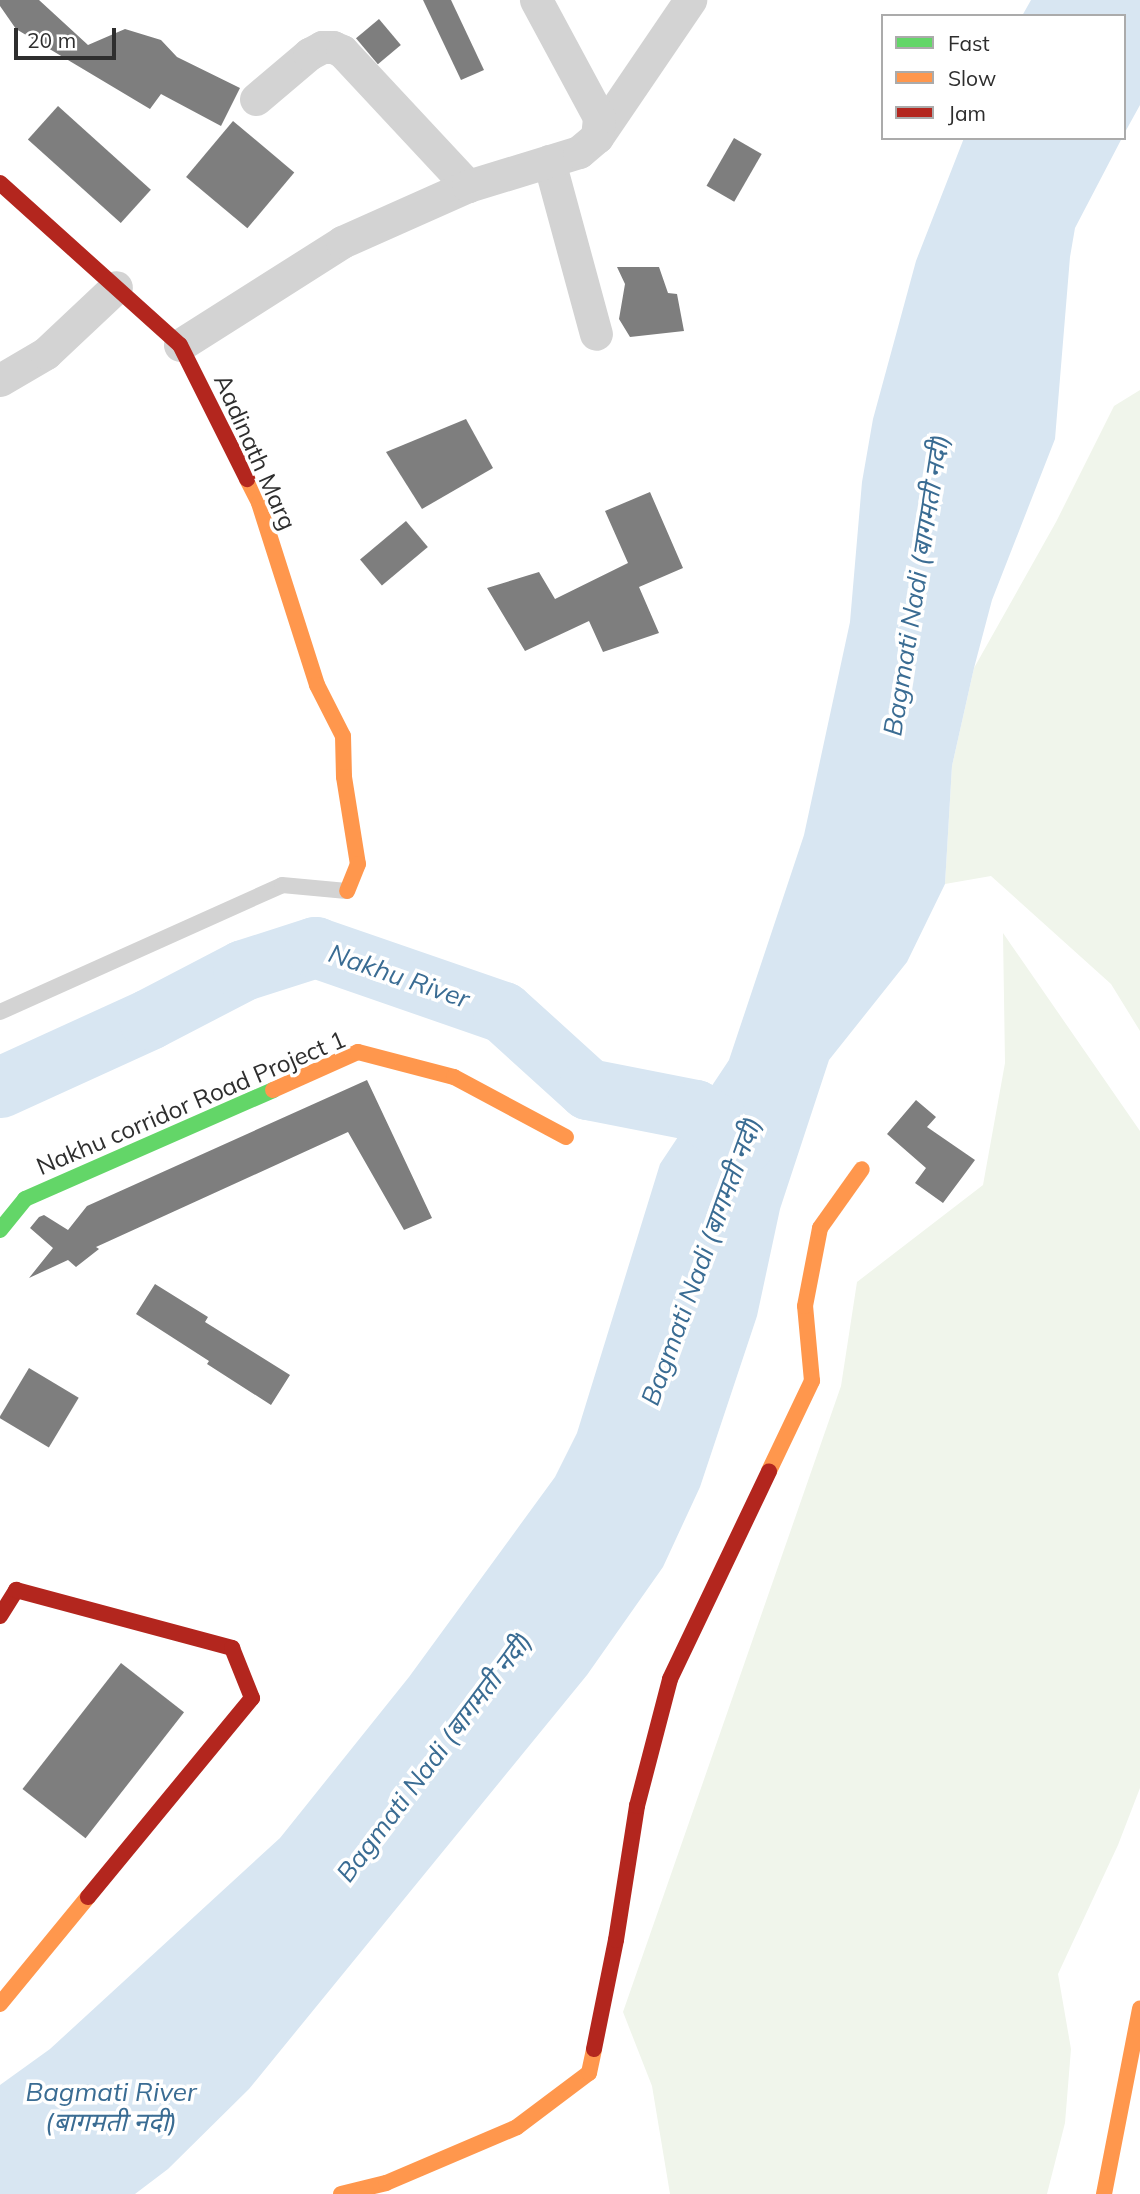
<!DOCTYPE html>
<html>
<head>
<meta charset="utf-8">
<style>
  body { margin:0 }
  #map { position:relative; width:1140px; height:2194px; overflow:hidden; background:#fff; font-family:Mulish,"Noto Sans Devanagari",sans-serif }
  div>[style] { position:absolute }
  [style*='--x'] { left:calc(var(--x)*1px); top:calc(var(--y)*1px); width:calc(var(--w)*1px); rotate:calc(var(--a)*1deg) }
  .green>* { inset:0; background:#f0f5eb }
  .water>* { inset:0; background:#d8e6f2 }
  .river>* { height:61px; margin:-30.5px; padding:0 30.5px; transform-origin:30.5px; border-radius:30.5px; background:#d8e6f2 }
  .building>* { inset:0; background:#7e7e7e; transform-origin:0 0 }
  .lane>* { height:16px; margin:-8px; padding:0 8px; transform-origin:8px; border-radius:8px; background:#d3d3d3 }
  .street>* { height:33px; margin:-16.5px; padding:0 16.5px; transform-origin:16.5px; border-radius:16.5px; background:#d3d3d3 }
  .fast>* { height:16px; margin:-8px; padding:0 8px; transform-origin:8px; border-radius:8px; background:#63d668 }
  .slow>* { height:16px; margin:-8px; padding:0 8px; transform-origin:8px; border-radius:8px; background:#ff974d }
  .jam>* { height:16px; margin:-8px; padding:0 8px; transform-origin:8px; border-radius:8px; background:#b3261e }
  span { translate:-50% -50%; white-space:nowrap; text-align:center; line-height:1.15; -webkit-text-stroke:7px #fff; paint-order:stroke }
  .street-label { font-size:24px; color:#2e2e2e }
  .water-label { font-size:26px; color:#3a6c93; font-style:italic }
  .legend { position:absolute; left:881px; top:14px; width:245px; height:126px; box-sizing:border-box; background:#fff; border:2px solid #ababab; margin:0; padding:9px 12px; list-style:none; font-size:21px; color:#2e2e2e }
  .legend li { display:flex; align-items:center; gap:14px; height:35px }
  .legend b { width:35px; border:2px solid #ababab }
  .scale { position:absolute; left:14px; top:28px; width:102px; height:32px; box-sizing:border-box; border:4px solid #2e2e2e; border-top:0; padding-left:9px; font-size:21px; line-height:24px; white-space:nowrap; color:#2e2e2e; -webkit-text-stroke:5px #fff; paint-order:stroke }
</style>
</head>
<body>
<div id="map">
  <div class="green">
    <div style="clip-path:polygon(1140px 390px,1140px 1031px,1111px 984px,991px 876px,945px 884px,952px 766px,974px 668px,1056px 522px,1114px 406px)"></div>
    <div style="clip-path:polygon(1003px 933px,1140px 1131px,1140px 1788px,1118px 1845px,1058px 1974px,1071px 2049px,1065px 2123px,1047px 2194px,670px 2194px,652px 2086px,623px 2012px,841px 1386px,857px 1282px,983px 1185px,1005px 1063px)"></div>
  </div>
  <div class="water">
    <div style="clip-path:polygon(1031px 0,1140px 0,1140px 105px,1124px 134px,1124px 16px,1022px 16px)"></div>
    <div style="clip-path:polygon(964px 138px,1122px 138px,1075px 228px,1070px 257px,1055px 439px,992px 600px,974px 668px,952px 766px,945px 884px,907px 962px,829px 1060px,780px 1209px,757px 1316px,700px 1487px,663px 1567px,587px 1675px,249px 2089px,168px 2169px,135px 2194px,0 2194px,0 2085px,50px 2049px,280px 1838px,409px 1677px,555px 1477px,577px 1433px,660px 1164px,729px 1060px,804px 835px,850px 622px,862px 482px,873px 419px,916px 261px)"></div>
  </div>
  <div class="river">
    <div style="--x:0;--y:1087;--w:164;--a:-24.5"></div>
    <div style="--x:149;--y:1019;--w:106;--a:-27.5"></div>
    <div style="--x:243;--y:970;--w:76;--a:-17.7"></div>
    <div style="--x:315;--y:947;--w:199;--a:19.1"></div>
    <div style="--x:503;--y:1012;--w:115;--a:42.2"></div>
    <div style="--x:588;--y:1089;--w:109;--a:11.1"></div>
    <div style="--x:695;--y:1110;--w:59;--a:34"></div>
  </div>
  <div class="building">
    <div style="clip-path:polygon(0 0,39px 0,88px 45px,125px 29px,161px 40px,177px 57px,240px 88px,221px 126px,161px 94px,150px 109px,16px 29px,0 6px)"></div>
    <div style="clip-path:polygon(423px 0,451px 0,484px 70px,461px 80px)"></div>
    <div style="left:379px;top:19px;width:34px;height:30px;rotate:50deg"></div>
    <div style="left:58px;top:106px;width:125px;height:45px;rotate:42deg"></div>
    <div style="left:233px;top:121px;width:80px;height:73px;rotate:40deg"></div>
    <div style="left:734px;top:138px;width:32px;height:55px;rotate:30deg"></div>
    <div style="clip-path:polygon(617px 267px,659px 267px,668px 293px,677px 294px,684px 331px,630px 337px,619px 319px,625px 284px)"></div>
    <div style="clip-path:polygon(466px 419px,493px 468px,422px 509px,386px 452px)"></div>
    <div style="clip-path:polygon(650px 492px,683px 568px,639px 587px,659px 633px,603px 652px,589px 621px,525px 651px,487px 588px,539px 572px,555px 599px,628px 563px,605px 511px)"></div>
    <div style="left:406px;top:521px;width:34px;height:60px;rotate:50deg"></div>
    <div style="clip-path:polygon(367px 1080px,432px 1218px,404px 1230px,348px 1132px,96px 1247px,99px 1249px,76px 1267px,68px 1260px,29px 1278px,53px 1248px,30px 1228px,39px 1217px,44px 1215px,68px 1230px,87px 1206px)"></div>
    <div style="clip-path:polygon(916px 1100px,936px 1117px,927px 1127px,975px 1160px,943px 1203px,915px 1183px,926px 1168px,887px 1134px)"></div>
    <div style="clip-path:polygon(155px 1284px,208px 1317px,205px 1322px,290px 1375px,271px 1405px,207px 1364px,209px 1361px,136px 1314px)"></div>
    <div style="left:29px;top:1368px;width:58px;height:58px;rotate:31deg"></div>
    <div style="left:121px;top:1663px;width:80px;height:160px;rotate:38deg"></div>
  </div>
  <div class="lane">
    <div style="--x:0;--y:1012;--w:309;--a:-24.2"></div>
    <div style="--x:282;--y:885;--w:65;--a:5.3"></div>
  </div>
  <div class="street">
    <div style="--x:256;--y:99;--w:70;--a:-40.3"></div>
    <div style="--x:309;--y:54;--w:15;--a:-28"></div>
    <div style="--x:322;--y:47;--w:11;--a:0"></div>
    <div style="--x:333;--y:47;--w:10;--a:24"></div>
    <div style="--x:342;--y:51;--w:185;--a:47"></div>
    <div style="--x:597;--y:137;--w:166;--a:-55.8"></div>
    <div style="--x:549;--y:161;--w:179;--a:74.8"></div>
    <div style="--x:180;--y:345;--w:192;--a:-32.4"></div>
    <div style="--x:342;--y:242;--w:138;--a:-24"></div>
    <div style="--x:468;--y:186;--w:116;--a:-17"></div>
    <div style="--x:579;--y:152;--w:23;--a:-40"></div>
    <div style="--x:597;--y:137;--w:20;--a:-84"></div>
    <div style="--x:599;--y:117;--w:133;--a:-118.3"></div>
    <div style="--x:0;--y:380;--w:53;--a:-30.4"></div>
    <div style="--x:46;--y:353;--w:96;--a:-43.3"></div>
  </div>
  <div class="fast">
    <div style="--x:0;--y:1230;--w:40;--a:-51"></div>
    <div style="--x:25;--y:1199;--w:271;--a:-23.7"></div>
  </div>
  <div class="slow">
    <div style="--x:247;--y:479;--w:27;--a:63"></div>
    <div style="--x:259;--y:503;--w:191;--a:72.3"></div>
    <div style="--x:317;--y:685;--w:57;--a:63"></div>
    <div style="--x:343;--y:736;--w:41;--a:88.6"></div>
    <div style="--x:344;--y:777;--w:88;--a:80.9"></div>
    <div style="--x:358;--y:864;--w:29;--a:112"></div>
    <div style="--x:273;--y:1090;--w:93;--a:-24.1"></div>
    <div style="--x:358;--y:1052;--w:99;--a:14.6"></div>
    <div style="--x:454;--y:1077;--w:127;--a:28.2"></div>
    <div style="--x:769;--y:1471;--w:100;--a:-64.5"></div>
    <div style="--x:812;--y:1381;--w:75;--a:-95.3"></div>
    <div style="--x:805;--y:1306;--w:79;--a:-79.1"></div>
    <div style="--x:820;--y:1228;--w:72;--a:-54.6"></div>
    <div style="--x:0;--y:2004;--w:139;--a:-50.6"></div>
    <div style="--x:341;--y:2194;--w:46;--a:-13.7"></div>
    <div style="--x:386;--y:2183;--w:142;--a:-23.1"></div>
    <div style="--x:517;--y:2127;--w:90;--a:-36.9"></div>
    <div style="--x:589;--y:2073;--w:25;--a:-78"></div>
    <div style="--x:1104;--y:2194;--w:189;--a:-79"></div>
  </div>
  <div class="jam">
    <div style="--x:0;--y:183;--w:242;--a:42"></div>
    <div style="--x:180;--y:345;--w:150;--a:63.4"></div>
    <div style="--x:0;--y:1616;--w:31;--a:-58"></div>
    <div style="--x:16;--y:1590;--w:224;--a:15"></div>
    <div style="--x:232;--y:1648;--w:54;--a:68.2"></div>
    <div style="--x:252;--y:1698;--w:258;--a:129.5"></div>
    <div style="--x:594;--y:2049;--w:111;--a:-78.6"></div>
    <div style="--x:616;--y:1940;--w:136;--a:-81.1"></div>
    <div style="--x:637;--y:1806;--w:131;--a:-75.4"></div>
    <div style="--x:670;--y:1679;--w:230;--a:-64.5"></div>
  </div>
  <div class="street-label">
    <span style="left:255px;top:452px;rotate:66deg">Aadinath Marg</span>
    <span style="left:191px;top:1103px;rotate:-23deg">Nakhu corridor Road Project 1</span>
  </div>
  <div class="water-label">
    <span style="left:916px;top:585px;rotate:-81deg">Bagmati Nadi (बागमती नदी)</span>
    <span style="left:399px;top:976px;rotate:19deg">Nakhu River</span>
    <span style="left:701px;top:1261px;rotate:-70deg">Bagmati Nadi (बागमती नदी)</span>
    <span style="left:434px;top:1757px;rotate:-53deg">Bagmati Nadi (बागमती नदी)</span>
    <span style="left:111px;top:2107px">Bagmati River<br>(बागमती नदी)</span>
  </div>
  <ul class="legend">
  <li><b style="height:9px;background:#63d668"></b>Fast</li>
  <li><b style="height:9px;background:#ff974d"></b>Slow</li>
  <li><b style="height:9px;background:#b3261e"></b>Jam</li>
  </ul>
  <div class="scale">20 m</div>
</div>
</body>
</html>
